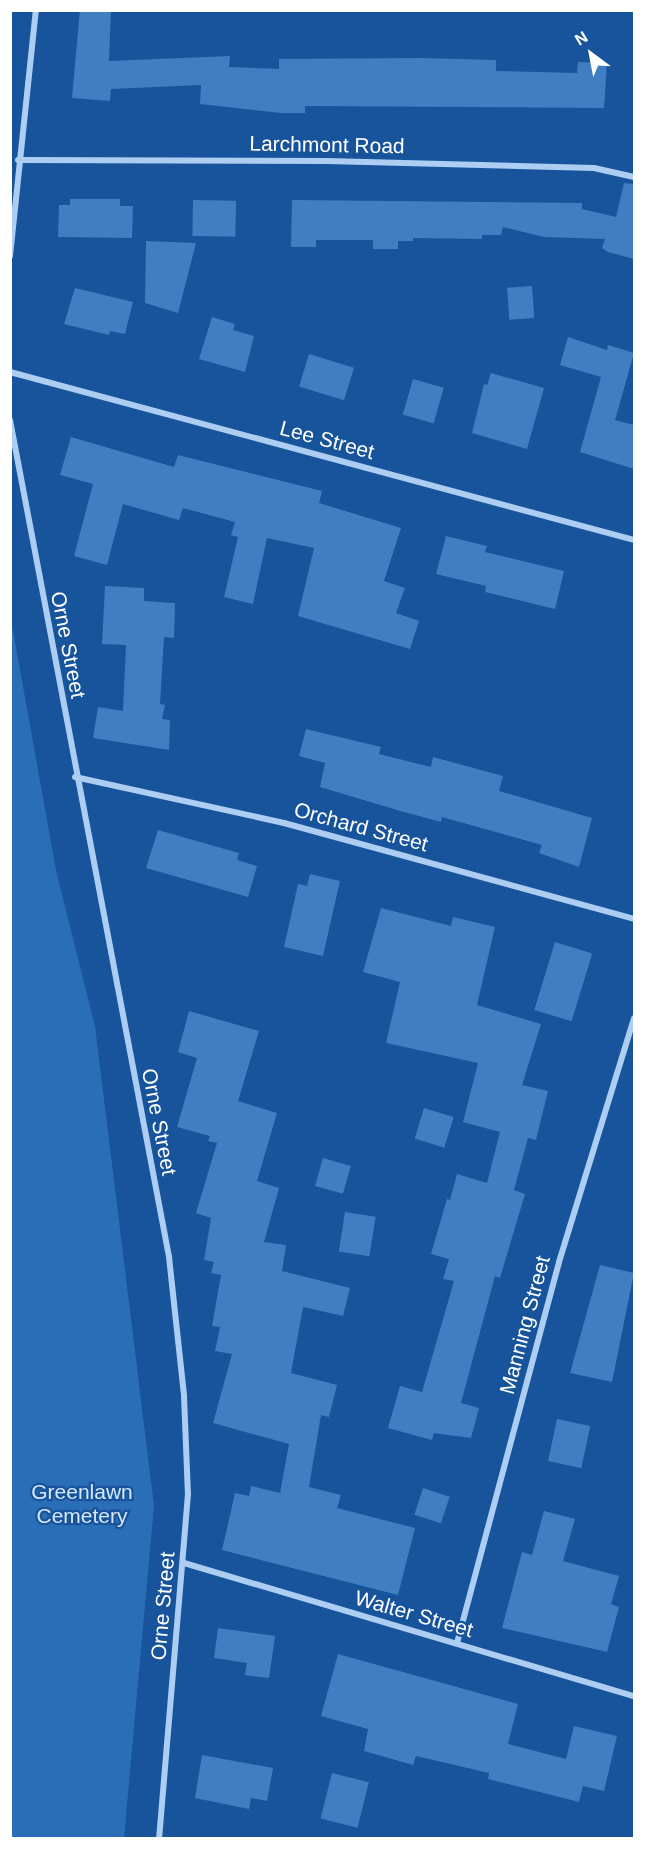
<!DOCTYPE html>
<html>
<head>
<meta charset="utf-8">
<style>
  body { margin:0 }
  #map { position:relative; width:645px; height:1849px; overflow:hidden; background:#17549b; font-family:Helvetica,sans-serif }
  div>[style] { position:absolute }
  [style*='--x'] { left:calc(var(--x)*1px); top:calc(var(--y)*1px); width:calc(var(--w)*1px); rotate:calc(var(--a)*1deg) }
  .green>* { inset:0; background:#2b6eb8 }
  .building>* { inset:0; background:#407dc1; transform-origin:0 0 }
  .minor>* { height:6px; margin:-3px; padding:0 3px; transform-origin:3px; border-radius:3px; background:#adcef2 }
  span { translate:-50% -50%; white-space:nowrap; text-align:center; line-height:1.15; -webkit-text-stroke:4.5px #17549b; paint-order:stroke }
  .street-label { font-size:21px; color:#fff }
  .park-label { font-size:21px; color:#d5e8fc }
  .frame { position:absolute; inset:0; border:12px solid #fff; pointer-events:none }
  .north { position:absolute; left:561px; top:24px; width:60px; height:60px; -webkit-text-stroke:4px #17549b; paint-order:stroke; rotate:328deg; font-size:16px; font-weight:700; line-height:24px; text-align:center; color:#fff }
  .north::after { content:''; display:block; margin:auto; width:21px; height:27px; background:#fff; clip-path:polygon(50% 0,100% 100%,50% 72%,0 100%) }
</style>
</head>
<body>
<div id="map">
  <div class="green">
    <div style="clip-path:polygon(10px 614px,56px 870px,95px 1026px,154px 1506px,124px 1838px,11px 1838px)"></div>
  </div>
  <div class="building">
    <div style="clip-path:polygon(80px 10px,111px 10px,109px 61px,230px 56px,229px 67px,279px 69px,279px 59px,420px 58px,496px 60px,496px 71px,577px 73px,578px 62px,607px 63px,604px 108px,305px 106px,305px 113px,281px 113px,200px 104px,201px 85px,111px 89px,110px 101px,72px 98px)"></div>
    <div style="clip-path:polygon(624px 183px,634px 184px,634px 259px,608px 252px,602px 248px,605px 239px,544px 237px,503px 227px,501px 235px,482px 235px,482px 239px,413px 238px,413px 241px,398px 241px,398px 249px,373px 249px,373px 240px,316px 240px,316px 247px,291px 247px,292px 200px,582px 203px,582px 209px,616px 217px)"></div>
    <div style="clip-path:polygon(70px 199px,120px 199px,120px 206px,133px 206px,132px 238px,58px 237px,59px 205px,70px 205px)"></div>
    <div style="left:193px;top:200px;width:43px;height:36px;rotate:1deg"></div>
    <div style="clip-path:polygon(146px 241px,196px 243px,178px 313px,145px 303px)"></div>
    <div style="left:532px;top:286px;width:32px;height:25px;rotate:86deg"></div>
    <div style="clip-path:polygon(75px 288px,133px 302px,125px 334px,110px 331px,109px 335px,64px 324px)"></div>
    <div style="clip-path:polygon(212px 317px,235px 324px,233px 330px,254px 336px,245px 372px,199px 359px)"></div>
    <div style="clip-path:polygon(568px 337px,607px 350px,608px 345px,634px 353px,615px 420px,634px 425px,634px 469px,580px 452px,601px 377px,560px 365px)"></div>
    <div style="left:309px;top:354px;width:47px;height:34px;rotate:17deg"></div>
    <div style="clip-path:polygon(491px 373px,544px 388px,527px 449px,472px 433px,484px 384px,487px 385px)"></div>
    <div style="left:413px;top:379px;width:32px;height:37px;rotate:16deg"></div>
    <div style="clip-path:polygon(71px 437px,174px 467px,178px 455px,322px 491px,319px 503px,401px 528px,384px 581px,405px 588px,396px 613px,419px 621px,410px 649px,298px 616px,314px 548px,267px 538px,253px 604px,224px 597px,238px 537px,231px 535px,235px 522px,183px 508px,179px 520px,123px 504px,107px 565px,74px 556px,93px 484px,60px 475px)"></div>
    <div style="clip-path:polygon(446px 536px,487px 546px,485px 552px,564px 571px,555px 609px,485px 592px,486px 586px,436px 574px)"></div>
    <div style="clip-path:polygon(105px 586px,144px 588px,144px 601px,175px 603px,174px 638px,164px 637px,160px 704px,165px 705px,162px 719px,170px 720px,169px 750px,93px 738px,98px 707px,123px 711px,126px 645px,102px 644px)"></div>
    <div style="clip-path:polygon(306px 729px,381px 747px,379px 754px,431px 767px,433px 757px,503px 776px,499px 791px,592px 818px,579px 867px,539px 853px,542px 845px,442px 817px,441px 822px,404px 812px,320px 787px,325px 763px,299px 756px)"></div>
    <div style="clip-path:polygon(158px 830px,239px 853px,237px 860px,257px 866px,248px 897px,146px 868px)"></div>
    <div style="clip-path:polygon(310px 874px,340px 881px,323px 956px,284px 947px,298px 884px,307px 886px)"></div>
    <div style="clip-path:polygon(381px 908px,451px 926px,453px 917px,495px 927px,477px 1005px,541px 1024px,522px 1085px,548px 1091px,536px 1140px,528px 1138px,514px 1190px,525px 1194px,500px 1278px,495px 1276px,461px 1403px,479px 1408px,471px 1438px,434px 1433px,432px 1440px,388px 1428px,400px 1386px,422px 1392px,454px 1281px,443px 1279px,449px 1259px,431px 1254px,447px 1199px,450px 1200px,457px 1174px,487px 1183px,500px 1132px,463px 1122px,478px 1063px,386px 1043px,400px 982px,363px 972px)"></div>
    <div style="left:555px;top:942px;width:39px;height:71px;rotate:17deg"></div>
    <div style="clip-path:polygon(189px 1011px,259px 1031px,238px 1101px,277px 1113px,257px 1181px,279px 1188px,264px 1242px,286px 1245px,282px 1271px,350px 1288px,343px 1316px,303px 1307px,291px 1373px,337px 1385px,329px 1417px,321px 1415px,309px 1487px,341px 1495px,337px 1508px,415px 1528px,398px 1595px,222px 1550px,235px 1493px,249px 1496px,251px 1486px,280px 1493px,289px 1444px,213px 1423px,232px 1354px,215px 1351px,220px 1327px,212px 1326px,221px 1275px,211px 1273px,214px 1262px,204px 1260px,211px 1218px,196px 1213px,217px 1143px,208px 1141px,210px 1136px,177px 1127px,197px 1058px,178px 1052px)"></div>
    <div style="left:424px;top:1108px;width:31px;height:32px;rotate:17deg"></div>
    <div style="left:323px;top:1158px;width:29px;height:29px;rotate:16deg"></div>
    <div style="left:345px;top:1212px;width:31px;height:40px;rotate:9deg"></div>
    <div style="clip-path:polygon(600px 1265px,634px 1273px,612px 1382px,570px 1373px)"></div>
    <div style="left:557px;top:1419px;width:34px;height:43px;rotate:12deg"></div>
    <div style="left:423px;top:1488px;width:28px;height:28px;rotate:18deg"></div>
    <div style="clip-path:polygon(544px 1511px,575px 1519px,563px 1561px,619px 1576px,611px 1604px,619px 1607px,607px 1652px,502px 1628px,522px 1552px,532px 1555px)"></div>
    <div style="clip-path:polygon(218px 1628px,275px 1636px,269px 1678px,245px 1675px,247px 1663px,214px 1658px)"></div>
    <div style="clip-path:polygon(338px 1654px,518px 1704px,508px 1744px,566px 1759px,574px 1726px,617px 1736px,604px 1791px,583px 1786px,579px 1802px,488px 1779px,489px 1773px,416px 1756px,413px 1765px,364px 1751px,368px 1729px,321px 1716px)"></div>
    <div style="clip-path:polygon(202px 1755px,273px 1768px,267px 1801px,251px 1798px,249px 1809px,195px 1798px)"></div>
    <div style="left:332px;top:1773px;width:38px;height:47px;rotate:14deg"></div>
  </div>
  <div class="minor">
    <div style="--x:18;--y:160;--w:309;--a:0.2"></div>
    <div style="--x:327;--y:161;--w:267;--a:1.5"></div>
    <div style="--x:594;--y:168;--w:41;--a:12.7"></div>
    <div style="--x:10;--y:256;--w:247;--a:-84"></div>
    <div style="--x:10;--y:372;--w:646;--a:15.07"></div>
    <div style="--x:10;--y:420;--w:852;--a:79.24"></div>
    <div style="--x:169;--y:1257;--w:140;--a:83.8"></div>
    <div style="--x:184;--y:1396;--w:98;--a:87.7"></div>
    <div style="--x:188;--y:1494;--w:345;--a:94.8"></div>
    <div style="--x:75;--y:777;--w:214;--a:12.4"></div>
    <div style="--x:284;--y:823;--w:363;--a:15.3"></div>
    <div style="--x:184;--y:1563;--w:469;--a:16.5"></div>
    <div style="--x:457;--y:1643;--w:394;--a:-75"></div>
    <div style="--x:559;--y:1262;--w:255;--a:-72.9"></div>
  </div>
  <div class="street-label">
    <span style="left:327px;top:145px;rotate:1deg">Larchmont Road</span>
    <span style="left:327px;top:440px;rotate:15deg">Lee Street</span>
    <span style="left:68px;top:645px;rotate:79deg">Orne Street</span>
    <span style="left:361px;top:827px;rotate:15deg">Orchard Street</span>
    <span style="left:159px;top:1122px;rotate:79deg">Orne Street</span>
    <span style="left:525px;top:1325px;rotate:-75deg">Manning Street</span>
    <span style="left:163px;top:1606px;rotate:-85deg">Orne Street</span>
    <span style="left:414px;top:1614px;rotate:16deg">Walter Street</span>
  </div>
  <div class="park-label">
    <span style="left:82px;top:1504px">Greenlawn<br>Cemetery</span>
  </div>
  <div class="frame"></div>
  <div class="north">N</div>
</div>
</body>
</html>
